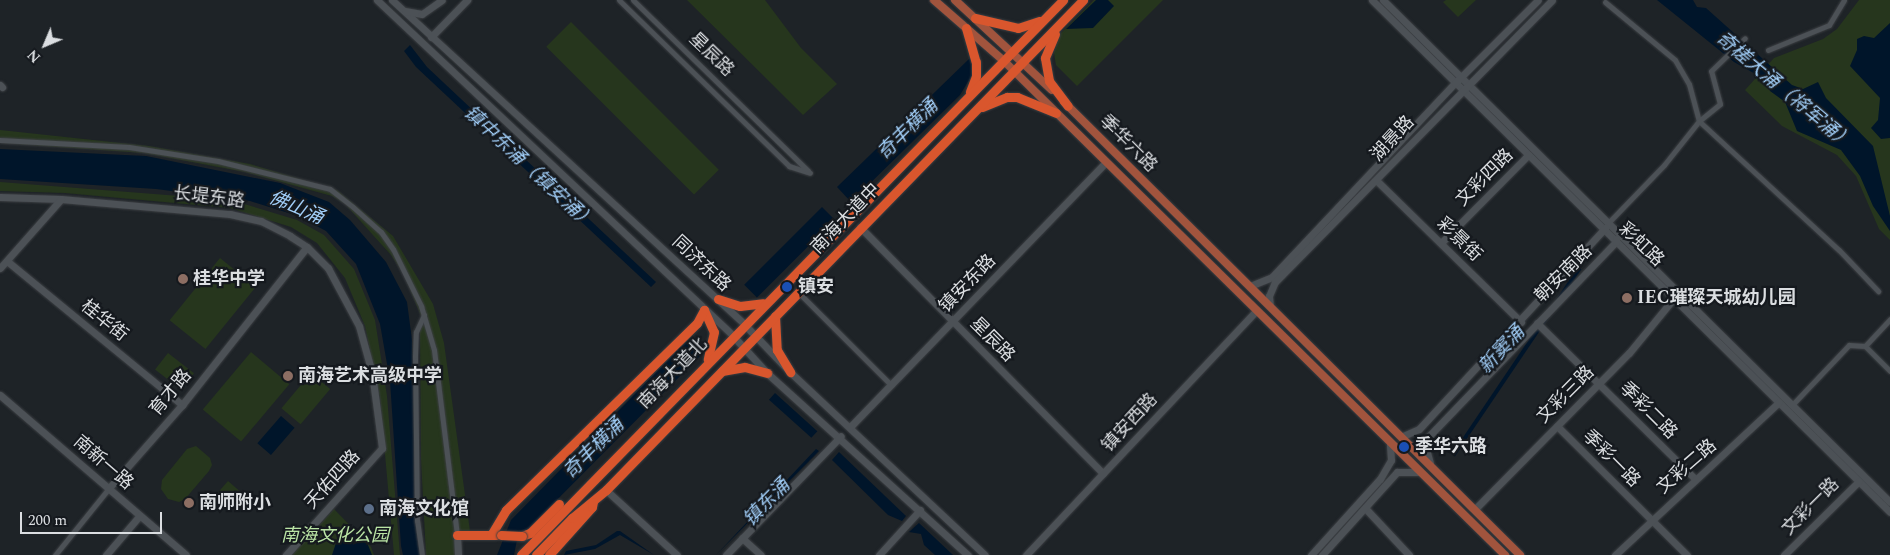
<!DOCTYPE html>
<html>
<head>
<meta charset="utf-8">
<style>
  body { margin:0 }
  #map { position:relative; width:1890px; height:555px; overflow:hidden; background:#1e2327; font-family:Spectral,"Noto Sans SC",serif }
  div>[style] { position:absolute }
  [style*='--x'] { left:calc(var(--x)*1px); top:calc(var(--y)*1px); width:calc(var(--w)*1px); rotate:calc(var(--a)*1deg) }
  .green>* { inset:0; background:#26361d; transform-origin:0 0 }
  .water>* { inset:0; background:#00152a; transform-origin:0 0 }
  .roads { filter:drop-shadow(0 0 1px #3b3e42) drop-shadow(0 0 1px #3b3e42) }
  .street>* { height:5px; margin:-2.5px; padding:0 2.5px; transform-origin:2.5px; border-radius:2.5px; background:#4c5156 }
  .secondary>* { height:7px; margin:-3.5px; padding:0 3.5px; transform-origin:3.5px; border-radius:3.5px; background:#4c5156 }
  .primary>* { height:8px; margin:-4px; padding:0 4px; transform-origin:4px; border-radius:4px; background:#a1543d }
  .highway>* { height:9px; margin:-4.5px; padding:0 4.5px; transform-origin:4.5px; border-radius:4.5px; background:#d9562d }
  .bridges { filter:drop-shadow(0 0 1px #3b3e42) drop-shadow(0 0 1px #3b3e42) }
  .highway-bridge>* { height:9px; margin:-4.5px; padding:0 4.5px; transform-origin:4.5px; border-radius:4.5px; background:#d9562d }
  .dots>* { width:14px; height:14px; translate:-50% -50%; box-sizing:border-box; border:2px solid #15191e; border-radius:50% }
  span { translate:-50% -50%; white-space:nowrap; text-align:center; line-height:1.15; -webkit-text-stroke:4.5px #15191e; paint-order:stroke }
  .street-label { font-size:18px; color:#dbdee1 }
  .poi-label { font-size:18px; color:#dbdee1; font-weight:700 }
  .left { translate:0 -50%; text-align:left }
  .park-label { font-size:18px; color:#bae4a5; font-style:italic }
  .water-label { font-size:19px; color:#a1cef8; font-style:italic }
  .north { position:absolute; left:20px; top:20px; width:50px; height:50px; -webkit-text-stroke:4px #15191e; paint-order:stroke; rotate:225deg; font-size:14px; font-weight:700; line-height:20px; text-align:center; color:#dbdee1 }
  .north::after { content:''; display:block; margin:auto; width:18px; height:22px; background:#dbdee1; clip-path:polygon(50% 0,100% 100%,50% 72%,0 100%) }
  .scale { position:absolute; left:20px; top:512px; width:142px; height:22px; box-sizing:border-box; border:2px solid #dbdee1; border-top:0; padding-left:6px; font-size:15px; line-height:18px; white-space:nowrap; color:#dbdee1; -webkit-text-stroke:4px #15191e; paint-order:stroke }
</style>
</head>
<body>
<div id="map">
  <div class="green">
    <div style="clip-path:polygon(687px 0,765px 0,801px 48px,837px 84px,803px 115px)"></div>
    <div style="clip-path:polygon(1094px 0,1163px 0,1077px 86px,1056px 65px,1054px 53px,1059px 35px)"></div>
    <div style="clip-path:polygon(1446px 0,1476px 0,1458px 17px,1443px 2px)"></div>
    <div style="clip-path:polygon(1859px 0,1890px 0,1890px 240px,1879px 229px,1856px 176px,1837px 155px,1782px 126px,1745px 90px,1774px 58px,1823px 39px,1837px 29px)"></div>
    <div style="left:571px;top:22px;width:209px;height:35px;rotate:45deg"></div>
    <div style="clip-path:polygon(0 130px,149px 146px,250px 164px,337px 190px,393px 236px,433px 304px,444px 343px,470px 531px,455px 533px,455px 555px,426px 555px,421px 459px,420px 332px,423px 321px,404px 275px,391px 255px,345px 204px,332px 196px,245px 172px,144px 153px,0 143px)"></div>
    <div style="clip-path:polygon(0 182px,231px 200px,297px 220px,324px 235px,354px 269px,375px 320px,387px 396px,400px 555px,394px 555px,380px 398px,365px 326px,345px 278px,317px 243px,291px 227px,230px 208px,65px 193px,0 191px)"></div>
    <div style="left:220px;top:258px;width:46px;height:80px;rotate:39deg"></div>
    <div style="left:251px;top:352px;width:50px;height:75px;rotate:40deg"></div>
    <div style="left:168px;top:353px;width:33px;height:21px;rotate:38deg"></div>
    <div style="left:311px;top:373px;width:25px;height:46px;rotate:40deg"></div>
    <div style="clip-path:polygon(196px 446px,210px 458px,212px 465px,209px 471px,185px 499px,179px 502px,168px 499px,161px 489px,162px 480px,187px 449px)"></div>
    <div style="left:228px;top:481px;width:20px;height:21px;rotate:41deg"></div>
    <div style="clip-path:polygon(334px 509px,371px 547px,374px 555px,292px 555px)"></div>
  </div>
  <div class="water">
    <div style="clip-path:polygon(1096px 0,1108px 0,1114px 6px,1093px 28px,1066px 29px)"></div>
    <div style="clip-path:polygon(1657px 0,1693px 0,1697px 7px,1706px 8px,1792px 85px,1803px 89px,1818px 82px,1826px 98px,1873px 146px,1890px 216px,1890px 231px,1873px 206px,1860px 176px,1841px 150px,1797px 131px,1785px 102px,1770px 91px,1766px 80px,1734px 62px)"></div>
    <div style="clip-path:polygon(1890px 23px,1890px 138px,1881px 139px,1871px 128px,1878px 120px,1880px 98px,1850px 66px,1857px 50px,1857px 39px,1864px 36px,1874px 38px)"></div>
    <div style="clip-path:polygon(410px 45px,427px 67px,656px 282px,651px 287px,416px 67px,404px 51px)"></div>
    <div style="clip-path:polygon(970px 58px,972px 75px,960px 95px,851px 202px,837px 187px)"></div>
    <div style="clip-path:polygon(0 149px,146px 156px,280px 183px,329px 202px,350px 220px,386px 262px,407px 302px,412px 340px,420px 555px,403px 555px,401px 546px,390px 381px,380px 324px,356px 264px,326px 231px,298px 216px,250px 201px,156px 189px,0 179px)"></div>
    <div style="left:822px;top:207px;width:18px;height:110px;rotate:45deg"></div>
    <div style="left:1578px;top:267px;width:4px;height:226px;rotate:34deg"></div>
    <div style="clip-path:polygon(686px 342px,700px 356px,517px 540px,514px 555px,497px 555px,511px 520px)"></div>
    <div style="left:775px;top:393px;width:57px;height:9px;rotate:42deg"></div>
    <div style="left:281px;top:416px;width:18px;height:36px;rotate:41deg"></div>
    <div style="clip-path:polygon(816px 449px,819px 451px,716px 555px)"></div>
    <div style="clip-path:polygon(839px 452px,906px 516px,902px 521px,888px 515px,832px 460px)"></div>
    <div style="clip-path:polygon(919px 523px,953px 555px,935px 555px,924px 545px,921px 534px,909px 532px)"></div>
    <div style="clip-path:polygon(348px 529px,368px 545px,372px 555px,332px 555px,339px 534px)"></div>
    <div style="clip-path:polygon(617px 531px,620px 531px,654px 555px,620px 535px,595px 549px,564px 555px,566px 551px,596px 545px)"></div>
  </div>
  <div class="roads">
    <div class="street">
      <div style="--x:619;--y:0;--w:238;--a:44.3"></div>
      <div style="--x:789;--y:166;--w:22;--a:18"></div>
      <div style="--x:633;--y:0;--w:245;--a:44.3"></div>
      <div style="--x:1605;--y:2;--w:91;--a:39.6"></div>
      <div style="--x:1675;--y:60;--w:28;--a:60"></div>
      <div style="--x:1689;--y:84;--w:38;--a:75"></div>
      <div style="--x:1699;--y:121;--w:190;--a:42.7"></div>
      <div style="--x:1839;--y:250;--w:57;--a:46.4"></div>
      <div style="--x:1768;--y:50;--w:66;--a:-22.3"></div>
      <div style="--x:1829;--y:25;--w:29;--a:-59"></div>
      <div style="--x:0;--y:140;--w:129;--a:3.1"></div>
      <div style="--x:129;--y:147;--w:90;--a:8.9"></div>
      <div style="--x:218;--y:161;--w:115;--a:14"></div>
      <div style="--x:330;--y:189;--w:29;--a:38"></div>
      <div style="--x:353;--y:207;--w:38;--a:42"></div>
      <div style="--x:381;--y:232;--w:21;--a:55"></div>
      <div style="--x:393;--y:249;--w:64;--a:63.8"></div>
      <div style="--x:421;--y:306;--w:46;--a:73.5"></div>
      <div style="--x:434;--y:350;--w:186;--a:82.9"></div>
      <div style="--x:1608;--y:223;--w:81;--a:-46"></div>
      <div style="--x:1664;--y:165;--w:56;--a:-51.5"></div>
      <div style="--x:1699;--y:121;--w:27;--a:-39"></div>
      <div style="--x:1720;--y:104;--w:34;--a:-105"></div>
      <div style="--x:1711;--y:71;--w:47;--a:-44.1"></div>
      <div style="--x:798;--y:292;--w:132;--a:45"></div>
      <div style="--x:1865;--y:346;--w:35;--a:45"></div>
      <div style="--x:1792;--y:405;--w:83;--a:-46.5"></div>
      <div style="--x:1849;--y:345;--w:16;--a:4"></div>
      <div style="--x:1865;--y:346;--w:37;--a:-47"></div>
      <div style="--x:55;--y:555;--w:86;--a:-51.1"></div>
      <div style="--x:422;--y:555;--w:34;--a:-98"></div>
      <div style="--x:417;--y:521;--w:165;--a:-90.7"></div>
      <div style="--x:415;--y:356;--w:24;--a:-88"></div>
      <div style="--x:416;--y:332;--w:19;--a:-65"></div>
    </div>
    <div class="secondary">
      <div style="--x:377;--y:0;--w:490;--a:43.3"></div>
      <div style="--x:733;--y:336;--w:50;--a:47.4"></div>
      <div style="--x:767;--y:373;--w:271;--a:42.2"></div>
      <div style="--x:392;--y:0;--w:478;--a:42.6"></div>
      <div style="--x:744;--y:324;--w:66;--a:46.2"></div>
      <div style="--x:790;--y:372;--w:267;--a:43.2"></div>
      <div style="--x:1372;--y:0;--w:728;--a:44.67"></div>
      <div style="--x:1383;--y:0;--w:713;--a:44.72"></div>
      <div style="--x:405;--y:11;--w:17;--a:10"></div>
      <div style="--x:422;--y:14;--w:24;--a:-35"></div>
      <div style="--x:431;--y:37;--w:52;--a:-45.8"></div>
      <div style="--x:0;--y:85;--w:3;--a:45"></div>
      <div style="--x:1376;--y:180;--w:203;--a:44.4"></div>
      <div style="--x:0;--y:197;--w:61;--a:1.9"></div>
      <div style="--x:61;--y:199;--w:170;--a:5.1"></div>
      <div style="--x:230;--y:214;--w:32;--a:13"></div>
      <div style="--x:261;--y:221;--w:33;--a:27"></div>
      <div style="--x:290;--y:236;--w:20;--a:33"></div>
      <div style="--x:307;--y:247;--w:30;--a:45"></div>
      <div style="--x:328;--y:268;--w:66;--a:61.9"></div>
      <div style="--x:359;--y:326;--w:49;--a:74.5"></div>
      <div style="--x:372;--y:373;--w:76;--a:82.4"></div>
      <div style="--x:382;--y:448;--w:144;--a:131.9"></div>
      <div style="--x:860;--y:227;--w:346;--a:45.4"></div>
      <div style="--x:1441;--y:243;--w:124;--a:-45.3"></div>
      <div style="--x:7;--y:261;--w:227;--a:39.4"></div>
      <div style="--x:0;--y:268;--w:92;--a:-48.5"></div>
      <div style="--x:1250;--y:286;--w:24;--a:-22"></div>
      <div style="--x:1272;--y:277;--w:267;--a:-46.7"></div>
      <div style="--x:1455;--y:83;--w:117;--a:-45"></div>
      <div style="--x:1270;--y:306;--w:10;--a:-96"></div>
      <div style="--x:1269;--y:296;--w:15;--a:-67"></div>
      <div style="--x:1275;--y:282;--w:395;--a:-45.5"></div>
      <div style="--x:1537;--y:323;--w:222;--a:44.6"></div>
      <div style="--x:0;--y:395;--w:245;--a:40.7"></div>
      <div style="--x:851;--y:426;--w:367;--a:-46"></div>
      <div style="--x:1557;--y:426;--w:183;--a:44.8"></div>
      <div style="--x:1403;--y:436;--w:17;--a:-24"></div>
      <div style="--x:1419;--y:429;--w:274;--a:-47.2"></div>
      <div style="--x:1430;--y:463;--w:15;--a:-106"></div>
      <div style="--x:1426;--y:449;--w:13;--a:-77"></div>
      <div style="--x:1429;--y:436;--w:269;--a:-46.1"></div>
      <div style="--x:1616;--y:242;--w:3;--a:-90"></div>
      <div style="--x:109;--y:488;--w:111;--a:-48.7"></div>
      <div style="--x:182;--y:405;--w:201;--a:-51.7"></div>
      <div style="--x:606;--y:490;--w:96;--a:42.5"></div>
      <div style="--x:1366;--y:509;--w:63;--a:46.9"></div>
      <div style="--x:1475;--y:509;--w:219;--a:-45.4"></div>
      <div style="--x:1629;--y:353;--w:71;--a:-50.7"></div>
      <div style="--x:457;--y:535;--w:20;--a:87"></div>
      <div style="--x:742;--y:538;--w:25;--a:42"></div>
      <div style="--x:106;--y:555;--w:52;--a:-49.6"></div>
      <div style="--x:726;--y:555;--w:165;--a:-46"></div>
      <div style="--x:879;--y:555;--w:61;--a:-47.7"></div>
      <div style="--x:1026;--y:555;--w:335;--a:-46.7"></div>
      <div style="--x:1311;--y:555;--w:103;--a:-47.8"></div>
      <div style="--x:1380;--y:479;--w:22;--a:-60"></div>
      <div style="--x:1391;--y:460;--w:16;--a:-94"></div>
      <div style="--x:1322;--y:555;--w:112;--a:-47.9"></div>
      <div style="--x:1397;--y:472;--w:21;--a:0"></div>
      <div style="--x:1615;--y:555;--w:224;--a:-43"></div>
      <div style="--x:1784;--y:555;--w:105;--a:-44.6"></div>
    </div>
    <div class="primary">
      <div style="--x:934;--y:0;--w:93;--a:41.1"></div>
      <div style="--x:1004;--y:61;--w:704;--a:44.6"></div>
      <div style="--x:955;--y:0;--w:132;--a:42.9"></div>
      <div style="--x:1064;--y:102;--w:643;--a:44.81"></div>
    </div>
    <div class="highway">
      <div style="--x:975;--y:18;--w:44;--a:13.1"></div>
      <div style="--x:1018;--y:28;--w:23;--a:-18"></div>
      <div style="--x:966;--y:28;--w:35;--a:74"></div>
      <div style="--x:976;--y:62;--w:14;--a:90"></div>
      <div style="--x:976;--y:76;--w:17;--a:111"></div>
      <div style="--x:1055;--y:34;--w:26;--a:113"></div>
      <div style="--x:1045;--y:58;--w:23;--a:80"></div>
      <div style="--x:1049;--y:81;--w:31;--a:53"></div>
      <div style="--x:982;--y:107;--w:27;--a:-22"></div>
      <div style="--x:1007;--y:97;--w:10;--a:0"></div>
      <div style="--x:1017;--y:97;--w:42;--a:22.3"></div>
      <div style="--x:718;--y:299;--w:23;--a:18"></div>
      <div style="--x:740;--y:306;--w:23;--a:-7"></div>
      <div style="--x:704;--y:310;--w:24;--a:66"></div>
      <div style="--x:714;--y:332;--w:28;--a:103"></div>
      <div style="--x:775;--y:316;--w:34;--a:87"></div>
      <div style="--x:777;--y:350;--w:26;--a:59"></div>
      <div style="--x:722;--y:371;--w:23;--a:-10"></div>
      <div style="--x:745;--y:367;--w:23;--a:15"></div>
      <div style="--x:457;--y:535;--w:39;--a:0"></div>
      <div style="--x:491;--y:535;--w:29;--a:-59"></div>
      <div style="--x:506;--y:510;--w:267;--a:-44.4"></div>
      <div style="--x:697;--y:323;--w:15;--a:-62"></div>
      <div style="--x:522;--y:536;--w:9;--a:-21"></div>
      <div style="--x:530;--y:533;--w:41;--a:-45"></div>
      <div style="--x:521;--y:555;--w:776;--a:-45.68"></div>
      <div style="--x:536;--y:555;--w:52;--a:-45.8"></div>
      <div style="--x:572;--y:518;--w:44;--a:-39.5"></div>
      <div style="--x:606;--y:490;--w:684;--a:-45.77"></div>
      <div style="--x:549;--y:555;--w:64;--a:-48.1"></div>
      <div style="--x:592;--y:507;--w:5;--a:-79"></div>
    </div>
  </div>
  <div class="bridges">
    <div class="highway-bridge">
      <div style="--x:501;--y:535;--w:21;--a:3"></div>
    </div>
  </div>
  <div class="dots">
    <div style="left:183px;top:279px;background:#8d6e63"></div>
    <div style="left:787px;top:287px;background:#1a4fb4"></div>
    <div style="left:1627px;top:298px;background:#8d6e63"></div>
    <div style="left:288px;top:376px;background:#8d6e63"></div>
    <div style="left:1404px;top:447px;background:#1a4fb4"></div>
    <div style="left:189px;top:503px;background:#8d6e63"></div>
    <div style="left:369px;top:509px;background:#5c6f8a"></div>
  </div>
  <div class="street-label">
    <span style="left:711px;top:55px;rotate:44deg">星辰路</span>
    <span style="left:1393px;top:139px;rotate:-47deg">湖景路</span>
    <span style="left:1128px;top:144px;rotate:45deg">季华六路</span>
    <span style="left:1485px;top:178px;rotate:-45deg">文彩四路</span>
    <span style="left:209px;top:198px;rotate:7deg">长堤东路</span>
    <span style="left:846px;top:219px;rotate:-46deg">南海大道中</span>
    <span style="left:1459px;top:240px;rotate:44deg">彩景街</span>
    <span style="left:1641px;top:245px;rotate:44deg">彩虹路</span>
    <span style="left:701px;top:264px;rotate:43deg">同济东路</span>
    <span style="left:1564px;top:274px;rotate:-45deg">朝安南路</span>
    <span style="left:968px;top:284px;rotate:-46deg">镇安东路</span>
    <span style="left:104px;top:321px;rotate:39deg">桂华街</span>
    <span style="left:992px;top:340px;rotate:45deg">星辰路</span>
    <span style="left:673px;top:374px;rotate:-46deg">南海大道北</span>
    <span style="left:171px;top:393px;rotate:-50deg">育才路</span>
    <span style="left:1566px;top:395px;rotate:-45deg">文彩三路</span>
    <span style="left:1648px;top:411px;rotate:45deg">季彩二路</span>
    <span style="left:1130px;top:423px;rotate:-47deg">镇安西路</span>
    <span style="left:1611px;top:459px;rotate:45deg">季彩一路</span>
    <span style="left:103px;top:463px;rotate:41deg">南新一路</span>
    <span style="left:1687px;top:467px;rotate:-41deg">文彩二路</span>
    <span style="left:333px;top:480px;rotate:-48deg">天佑四路</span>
    <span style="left:1811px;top:507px;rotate:-45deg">文彩一路</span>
  </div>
  <div class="poi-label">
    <span class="left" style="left:193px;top:279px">桂华中学</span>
    <span class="left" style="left:798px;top:287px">镇安</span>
    <span class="left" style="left:1637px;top:298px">IEC璀璨天城幼儿园</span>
    <span class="left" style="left:298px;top:376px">南海艺术高级中学</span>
    <span class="left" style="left:1415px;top:447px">季华六路</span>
    <span class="left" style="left:199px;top:503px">南师附小</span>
    <span class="left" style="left:379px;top:509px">南海文化馆</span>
  </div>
  <div class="park-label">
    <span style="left:335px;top:536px">南海文化公园</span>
  </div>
  <div class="water-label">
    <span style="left:1784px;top:91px;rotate:40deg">奇槎大涌（将军涌）</span>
    <span style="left:908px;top:130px;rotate:-45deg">奇丰横涌</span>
    <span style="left:529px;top:168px;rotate:43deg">镇中东涌（镇安涌）</span>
    <span style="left:296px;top:208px;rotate:23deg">佛山涌</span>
    <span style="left:1502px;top:350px;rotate:-47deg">新窦涌</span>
    <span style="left:594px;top:449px;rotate:-45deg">奇丰横涌</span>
    <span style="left:767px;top:503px;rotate:-46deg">镇东涌</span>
  </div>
  <div class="north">N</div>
  <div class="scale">200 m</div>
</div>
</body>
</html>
